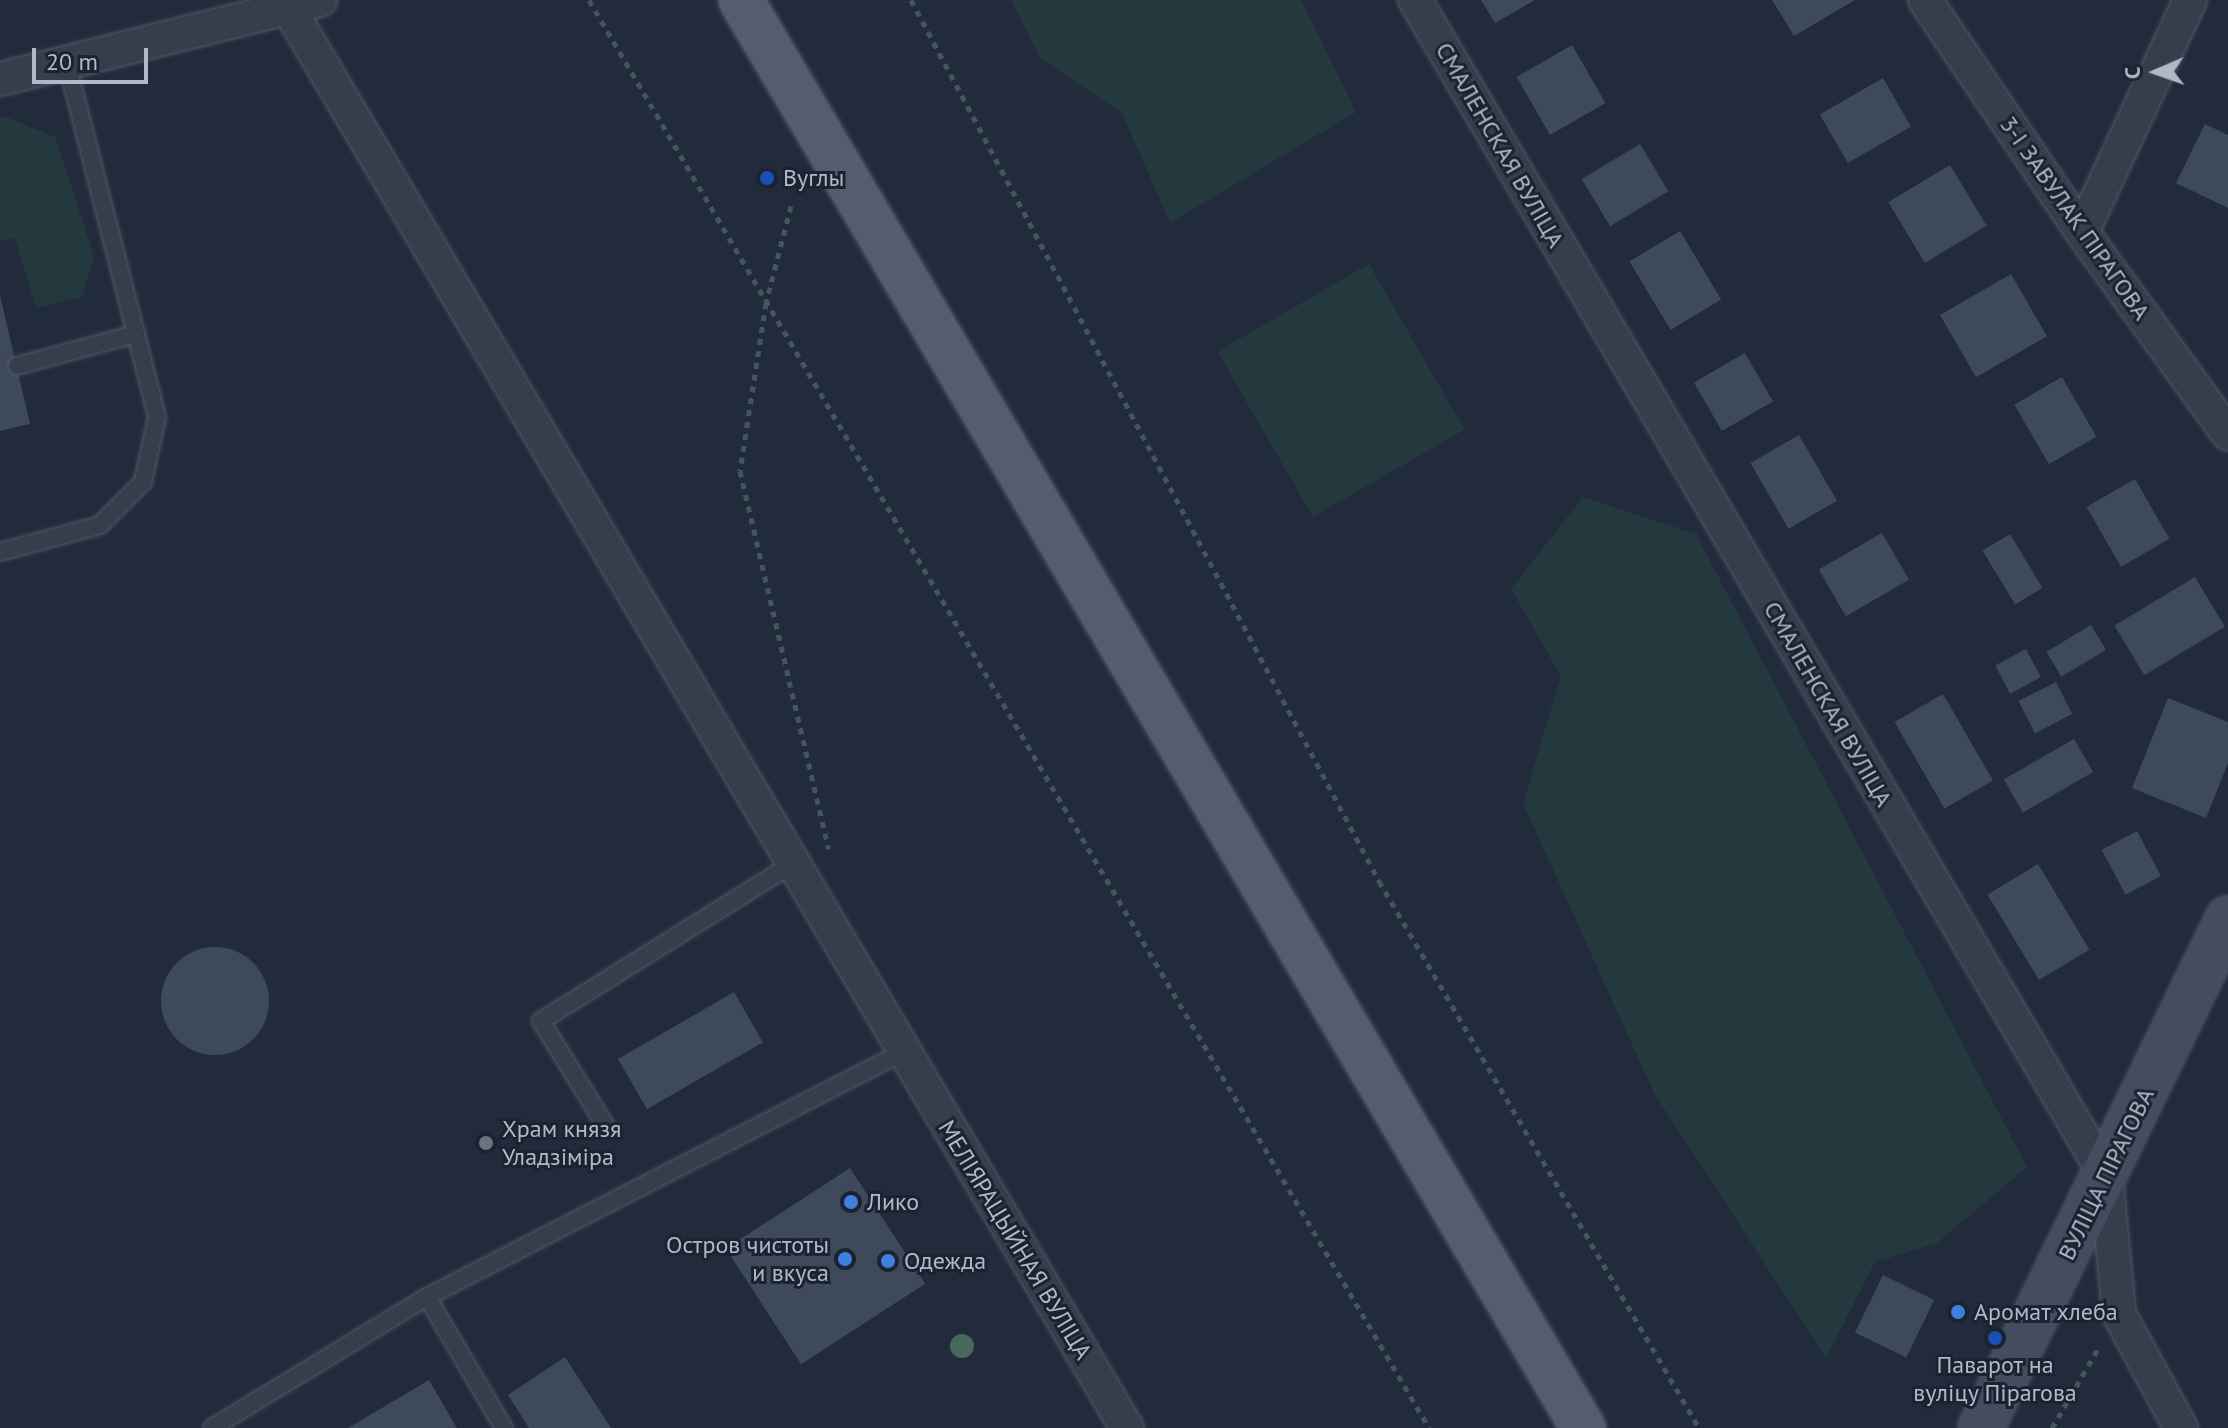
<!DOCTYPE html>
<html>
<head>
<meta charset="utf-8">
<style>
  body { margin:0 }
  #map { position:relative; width:2228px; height:1428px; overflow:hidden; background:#222b3c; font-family:"PT Sans",sans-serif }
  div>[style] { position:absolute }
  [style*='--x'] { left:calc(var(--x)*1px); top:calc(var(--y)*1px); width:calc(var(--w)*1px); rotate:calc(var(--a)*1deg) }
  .green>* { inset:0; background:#24393d; transform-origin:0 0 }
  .building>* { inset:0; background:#3e495c; transform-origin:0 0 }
  .round { border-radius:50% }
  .path>* { height:5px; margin-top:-2.5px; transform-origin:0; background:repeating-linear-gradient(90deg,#42565b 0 6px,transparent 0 12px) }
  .roads { filter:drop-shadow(0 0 2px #515867) drop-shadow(0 0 2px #515867) }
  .lane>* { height:16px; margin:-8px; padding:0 8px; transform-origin:8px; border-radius:8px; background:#363e4c }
  .street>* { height:32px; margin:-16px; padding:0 16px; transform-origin:16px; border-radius:16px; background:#363e4c }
  .secondary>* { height:44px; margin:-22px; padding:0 22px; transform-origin:22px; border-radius:22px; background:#444c60 }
  .primary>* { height:44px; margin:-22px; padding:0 22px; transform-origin:22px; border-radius:22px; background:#545c6d }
  .trees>* { width:24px; height:24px; margin:-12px; border-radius:50%; background:#48685c }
  .dots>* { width:22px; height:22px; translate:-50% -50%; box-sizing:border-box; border:4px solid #1b2331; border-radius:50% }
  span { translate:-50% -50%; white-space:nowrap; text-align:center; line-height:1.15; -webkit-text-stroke:6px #1b2331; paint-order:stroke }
  .street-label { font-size:24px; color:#b1b8c8 }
  .poi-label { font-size:24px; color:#b1b8c8 }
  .left { translate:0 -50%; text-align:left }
  .right { translate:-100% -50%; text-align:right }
  .north { position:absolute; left:2116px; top:32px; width:80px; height:80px; -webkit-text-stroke:6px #1b2331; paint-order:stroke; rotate:268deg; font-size:22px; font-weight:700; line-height:32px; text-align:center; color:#b1b8c8 }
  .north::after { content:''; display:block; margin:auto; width:28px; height:36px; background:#b1b8c8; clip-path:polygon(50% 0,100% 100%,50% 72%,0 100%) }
  .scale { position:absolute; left:32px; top:48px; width:116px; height:36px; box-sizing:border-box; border:4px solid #b1b8c8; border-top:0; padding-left:10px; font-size:24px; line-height:28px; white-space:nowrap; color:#b1b8c8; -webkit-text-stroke:6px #1b2331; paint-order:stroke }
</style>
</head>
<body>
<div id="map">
  <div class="green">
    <div style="clip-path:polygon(1011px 0,1301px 0,1356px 112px,1170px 223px,1122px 113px,1040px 58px)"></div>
    <div style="clip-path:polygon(6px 117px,55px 137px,94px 256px,82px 297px,36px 308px,15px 238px,0 241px,0 119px)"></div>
    <div style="left:1369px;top:264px;width:191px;height:175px;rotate:60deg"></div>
    <div style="clip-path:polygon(1583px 497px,1696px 534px,2027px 1167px,1937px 1243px,1875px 1262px,1826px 1358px,1654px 1093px,1523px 803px,1561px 676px,1511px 589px)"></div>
  </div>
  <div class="building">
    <div style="clip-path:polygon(1481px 0,1535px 0,1495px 23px)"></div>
    <div style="clip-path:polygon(1772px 0,1855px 0,1794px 36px)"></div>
    <div style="left:1572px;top:45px;width:67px;height:64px;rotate:60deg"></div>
    <div style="left:1883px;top:78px;width:56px;height:73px;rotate:60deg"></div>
    <div style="clip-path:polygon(2205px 124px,2228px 135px,2228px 208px,2176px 183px)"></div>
    <div style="left:1640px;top:144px;width:55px;height:68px;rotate:59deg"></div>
    <div style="left:1950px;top:165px;width:71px;height:72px;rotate:59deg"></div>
    <div style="left:1680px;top:231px;width:80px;height:59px;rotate:59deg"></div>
    <div style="left:2011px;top:274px;width:72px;height:82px;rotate:60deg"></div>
    <div style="clip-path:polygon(0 295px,30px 424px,0 431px)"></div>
    <div style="left:1745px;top:353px;width:56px;height:59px;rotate:60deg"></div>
    <div style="left:2062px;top:377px;width:69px;height:55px;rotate:60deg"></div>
    <div style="left:1799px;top:435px;width:76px;height:56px;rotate:60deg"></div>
    <div style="left:2135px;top:479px;width:69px;height:56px;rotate:60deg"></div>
    <div style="left:1882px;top:533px;width:54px;height:73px;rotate:60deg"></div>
    <div style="left:2010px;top:534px;width:63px;height:32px;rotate:59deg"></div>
    <div style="left:2195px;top:577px;width:58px;height:94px;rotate:59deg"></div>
    <div style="left:2091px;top:625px;width:29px;height:52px;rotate:59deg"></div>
    <div style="left:2026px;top:649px;width:32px;height:35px;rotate:62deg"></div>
    <div style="left:2056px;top:682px;width:36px;height:42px;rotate:63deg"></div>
    <div style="left:1943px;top:694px;width:100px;height:56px;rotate:60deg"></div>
    <div style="clip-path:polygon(2168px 698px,2228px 722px,2228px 763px,2206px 818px,2132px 788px)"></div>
    <div style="left:2074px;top:739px;width:38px;height:81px;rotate:60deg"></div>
    <div style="left:2137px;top:831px;width:51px;height:40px;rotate:62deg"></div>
    <div style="left:2038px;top:864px;width:100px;height:59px;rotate:59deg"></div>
    <div class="round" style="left:161px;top:947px;width:108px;height:108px"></div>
    <div style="left:734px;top:992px;width:58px;height:134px;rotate:60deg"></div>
    <div style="left:850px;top:1168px;width:138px;height:148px;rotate:57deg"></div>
    <div style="left:1883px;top:1275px;width:57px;height:64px;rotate:26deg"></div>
    <div style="clip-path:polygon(565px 1357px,611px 1428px,529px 1428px,508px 1395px)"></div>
    <div style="clip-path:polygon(429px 1380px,457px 1428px,348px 1428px)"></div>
  </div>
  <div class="path">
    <div style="--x:589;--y:0;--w:1657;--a:59.53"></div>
    <div style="--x:911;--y:0;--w:998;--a:62.02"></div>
    <div style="--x:1379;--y:881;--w:634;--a:59.67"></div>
    <div style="--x:791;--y:206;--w:100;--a:104.5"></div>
    <div style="--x:766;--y:303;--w:170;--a:98.8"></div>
    <div style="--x:740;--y:471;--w:388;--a:76.8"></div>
    <div style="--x:2052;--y:1428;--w:91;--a:-59.8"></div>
  </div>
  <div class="roads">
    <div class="lane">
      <div style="--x:17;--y:366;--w:123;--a:-15.1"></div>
      <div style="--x:136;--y:334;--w:279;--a:-104.3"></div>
      <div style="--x:0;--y:552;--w:104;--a:-15.1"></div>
      <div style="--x:100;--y:525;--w:61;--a:-45"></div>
      <div style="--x:143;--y:482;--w:66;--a:-77.8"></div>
      <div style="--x:157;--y:417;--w:86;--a:-104.2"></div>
      <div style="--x:607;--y:1128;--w:126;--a:-121.7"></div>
      <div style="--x:541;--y:1021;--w:296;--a:-32"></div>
      <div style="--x:427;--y:1297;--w:152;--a:59.6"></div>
      <div style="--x:212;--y:1428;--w:252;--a:-31.4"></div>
      <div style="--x:427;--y:1297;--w:535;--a:-27.24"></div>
    </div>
    <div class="street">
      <div style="--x:1415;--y:0;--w:1364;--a:59.56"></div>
      <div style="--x:2106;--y:1176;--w:139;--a:84.6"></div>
      <div style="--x:2119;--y:1314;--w:130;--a:61.5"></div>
      <div style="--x:1925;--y:0;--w:280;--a:55.9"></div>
      <div style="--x:2082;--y:232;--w:249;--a:54.1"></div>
      <div style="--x:289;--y:9;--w:1648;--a:59.44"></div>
      <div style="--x:0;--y:79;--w:330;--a:-13.9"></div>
      <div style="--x:2082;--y:232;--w:256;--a:-65"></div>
    </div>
    <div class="secondary">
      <div style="--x:1981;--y:1428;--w:566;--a:-64.11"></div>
    </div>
    <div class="primary">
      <div style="--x:741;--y:0;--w:1658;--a:59.47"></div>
    </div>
  </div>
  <div class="trees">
    <div style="left:962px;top:1346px"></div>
  </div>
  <div class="dots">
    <div style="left:767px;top:178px;background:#1a4fb4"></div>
    <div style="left:486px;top:1143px;background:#6b7280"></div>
    <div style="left:851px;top:1202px;background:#3f7fe0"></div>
    <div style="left:845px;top:1259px;background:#3f7fe0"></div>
    <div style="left:888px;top:1261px;background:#3f7fe0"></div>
    <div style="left:1958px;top:1312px;background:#3f7fe0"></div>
    <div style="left:1995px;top:1338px;background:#1a4fb4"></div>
  </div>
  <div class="street-label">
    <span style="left:1500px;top:145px;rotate:60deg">СМАЛЕНСКАЯ ВУЛІЦА</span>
    <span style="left:2075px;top:218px;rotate:55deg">3-І ЗАВУЛАК ПІРАГОВА</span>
    <span style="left:1828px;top:704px;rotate:60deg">СМАЛЕНСКАЯ ВУЛІЦА</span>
    <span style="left:2106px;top:1174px;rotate:-64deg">ВУЛІЦА ПІРАГОВА</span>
    <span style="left:1015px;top:1240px;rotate:59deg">МЕЛІЯРАЦЫЙНАЯ ВУЛІЦА</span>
  </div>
  <div class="poi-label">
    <span class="left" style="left:783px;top:178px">Вуглы</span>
    <span class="left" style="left:502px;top:1143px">Храм князя<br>Уладзіміра</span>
    <span class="left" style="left:867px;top:1202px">Лико</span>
    <span class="right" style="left:829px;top:1259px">Остров чистоты<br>и вкуса</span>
    <span class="left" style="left:904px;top:1261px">Одежда</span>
    <span class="left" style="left:1974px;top:1312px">Аромат хлеба</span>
    <span style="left:1995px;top:1379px">Паварот на<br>вуліцу Пірагова</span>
  </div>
  <div class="north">С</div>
  <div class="scale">20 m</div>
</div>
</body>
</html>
